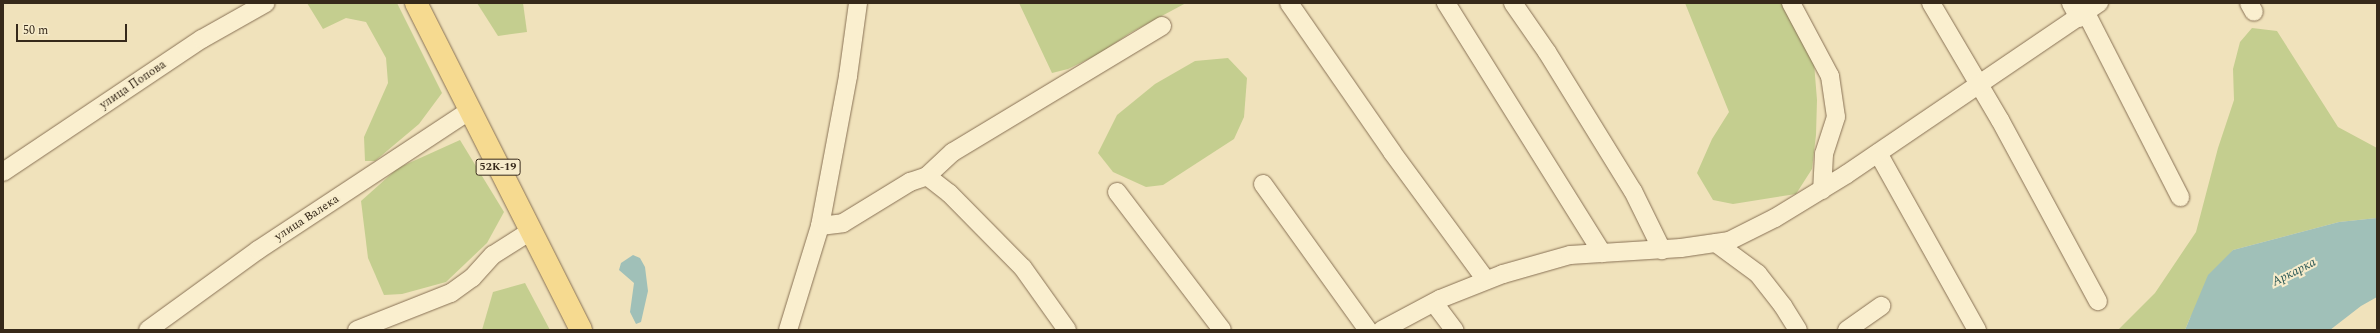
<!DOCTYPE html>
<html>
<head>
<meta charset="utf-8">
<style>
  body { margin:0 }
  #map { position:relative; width:2380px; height:333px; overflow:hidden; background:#f0e2bb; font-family:Spectral,serif }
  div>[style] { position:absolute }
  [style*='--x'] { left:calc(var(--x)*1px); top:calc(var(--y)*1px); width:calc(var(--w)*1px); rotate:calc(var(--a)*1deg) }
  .green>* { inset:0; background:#c4ce8f }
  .water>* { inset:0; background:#a0c0b8 }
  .roads { filter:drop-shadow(0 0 1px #887155) drop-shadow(0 0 1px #887155) }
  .minor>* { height:18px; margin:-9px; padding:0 9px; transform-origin:9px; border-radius:9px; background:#faefcf }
  .major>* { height:22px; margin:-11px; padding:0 11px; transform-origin:11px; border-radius:11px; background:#f6da90 }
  span { translate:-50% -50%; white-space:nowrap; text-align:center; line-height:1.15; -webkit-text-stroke:4px #f7eccb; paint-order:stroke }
  .shield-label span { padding:1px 3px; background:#f7eccb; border:1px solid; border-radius:3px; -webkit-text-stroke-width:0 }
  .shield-label { font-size:11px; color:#36291a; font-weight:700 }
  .street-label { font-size:12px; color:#36291a }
  .water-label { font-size:13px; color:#295755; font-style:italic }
  .frame { position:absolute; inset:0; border:4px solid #36291a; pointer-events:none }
  .scale { position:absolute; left:16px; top:24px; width:111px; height:18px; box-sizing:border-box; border:2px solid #36291a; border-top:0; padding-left:5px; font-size:12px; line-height:14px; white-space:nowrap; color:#36291a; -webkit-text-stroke:3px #f7eccb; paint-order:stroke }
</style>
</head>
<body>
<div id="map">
  <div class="green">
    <div style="clip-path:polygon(307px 3px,397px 3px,442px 93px,419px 124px,375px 161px,365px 161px,364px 137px,388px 83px,386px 58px,366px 22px,346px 18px,323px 29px)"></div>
    <div style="clip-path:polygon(477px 3px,523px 3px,527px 32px,498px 36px)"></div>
    <div style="clip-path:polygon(1019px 3px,1186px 3px,1130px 33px,1099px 54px,1068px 69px,1052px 73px)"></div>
    <div style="clip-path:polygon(1685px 3px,1782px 3px,1814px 63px,1817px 100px,1816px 135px,1812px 169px,1796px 194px,1733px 204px,1713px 200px,1697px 173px,1712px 139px,1729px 112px)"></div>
    <div style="clip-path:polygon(2252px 28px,2277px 31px,2338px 127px,2377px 148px,2377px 218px,2339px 222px,2233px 250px,2190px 318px,2185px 330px,2118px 330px,2155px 293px,2196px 232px,2218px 148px,2234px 100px,2233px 69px,2240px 42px)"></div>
    <div style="clip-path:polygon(1228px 58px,1247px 78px,1244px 117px,1234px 139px,1163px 185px,1146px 187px,1113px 172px,1098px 153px,1117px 115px,1155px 84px,1195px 61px)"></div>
    <div style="clip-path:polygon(460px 140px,504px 212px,487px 243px,446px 282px,402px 294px,384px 295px,368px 258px,361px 201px,398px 168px)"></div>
    <div style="clip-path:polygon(525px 283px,550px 330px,482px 330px,493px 292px)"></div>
  </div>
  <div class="water">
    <div style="clip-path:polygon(2377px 218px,2377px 297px,2361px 306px,2330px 330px,2185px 330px,2208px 275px,2233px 250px,2339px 222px)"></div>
    <div style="clip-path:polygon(633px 255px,640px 258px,645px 267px,648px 291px,641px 322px,636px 324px,630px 312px,634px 283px,619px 270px,621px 263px)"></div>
  </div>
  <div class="roads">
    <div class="minor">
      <div style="--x:1289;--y:3;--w:181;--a:55.3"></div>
      <div style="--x:1392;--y:152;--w:159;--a:53.7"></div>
      <div style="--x:1446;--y:3;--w:295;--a:58"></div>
      <div style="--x:1513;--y:3;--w:60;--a:55.2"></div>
      <div style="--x:1547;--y:52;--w:163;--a:58.3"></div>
      <div style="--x:1633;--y:191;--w:66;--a:63.8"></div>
      <div style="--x:1791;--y:3;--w:83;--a:61.9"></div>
      <div style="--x:1830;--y:76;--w:41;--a:81.7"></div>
      <div style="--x:1836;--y:117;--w:39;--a:108"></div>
      <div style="--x:1824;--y:154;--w:36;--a:93"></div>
      <div style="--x:1931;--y:3;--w:136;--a:59.5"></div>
      <div style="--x:2000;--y:120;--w:206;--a:61.6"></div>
      <div style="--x:2071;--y:3;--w:17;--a:62"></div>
      <div style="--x:2249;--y:3;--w:10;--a:61"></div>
      <div style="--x:2086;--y:13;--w:207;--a:62.9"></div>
      <div style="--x:1878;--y:153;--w:203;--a:60.8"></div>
      <div style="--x:3;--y:172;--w:239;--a:-33.8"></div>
      <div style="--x:202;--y:39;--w:73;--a:-29.4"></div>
      <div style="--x:927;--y:176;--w:35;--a:-43"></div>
      <div style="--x:953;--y:152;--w:244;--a:-31.1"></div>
      <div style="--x:1263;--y:184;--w:180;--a:54.3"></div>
      <div style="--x:1117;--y:192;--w:173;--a:52.7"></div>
      <div style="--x:820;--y:226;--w:23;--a:-7"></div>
      <div style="--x:843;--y:223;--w:79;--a:-31.5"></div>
      <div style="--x:910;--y:182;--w:18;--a:-19"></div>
      <div style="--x:927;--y:176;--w:28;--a:38"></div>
      <div style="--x:949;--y:193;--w:105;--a:45.4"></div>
      <div style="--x:1023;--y:268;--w:76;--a:54.6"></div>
      <div style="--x:1716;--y:243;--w:52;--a:36.4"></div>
      <div style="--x:1758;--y:274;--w:41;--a:52"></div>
      <div style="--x:1783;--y:306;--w:28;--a:58"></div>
      <div style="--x:1434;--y:303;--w:34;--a:53"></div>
      <div style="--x:148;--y:330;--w:136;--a:-36"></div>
      <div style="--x:258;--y:250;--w:254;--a:-33.4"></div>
      <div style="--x:357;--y:330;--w:101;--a:-21.5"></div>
      <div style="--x:451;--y:293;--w:26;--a:-36"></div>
      <div style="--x:472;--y:278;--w:31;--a:-48"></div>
      <div style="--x:493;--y:255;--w:45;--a:-32.3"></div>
      <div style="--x:788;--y:330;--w:109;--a:-72.9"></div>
      <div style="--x:820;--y:226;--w:153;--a:-79.4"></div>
      <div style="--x:848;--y:76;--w:74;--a:-82.2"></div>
      <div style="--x:1382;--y:330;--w:66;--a:-28.1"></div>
      <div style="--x:1440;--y:299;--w:68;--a:-21.6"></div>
      <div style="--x:1503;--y:274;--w:70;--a:-15.8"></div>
      <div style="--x:1570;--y:255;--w:111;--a:-3.6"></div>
      <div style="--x:1681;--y:248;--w:49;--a:-8.3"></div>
      <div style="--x:1729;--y:241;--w:51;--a:-26.6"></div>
      <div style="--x:1775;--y:218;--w:84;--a:-31.4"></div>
      <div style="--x:1847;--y:174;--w:305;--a:-34.2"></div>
      <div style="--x:1847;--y:330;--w:42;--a:-35.2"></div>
    </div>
    <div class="major">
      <div style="--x:416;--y:3;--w:366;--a:63.2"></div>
    </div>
  </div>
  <div class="shield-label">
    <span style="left:498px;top:167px">52К-19</span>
  </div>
  <div class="street-label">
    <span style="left:133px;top:85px;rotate:-34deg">улица Попова</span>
    <span style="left:307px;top:218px;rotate:-33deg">улица Валека</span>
  </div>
  <div class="water-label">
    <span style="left:2294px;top:272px;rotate:-27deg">Аркарка</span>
  </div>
  <div class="frame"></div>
  <div class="scale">50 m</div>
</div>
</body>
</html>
